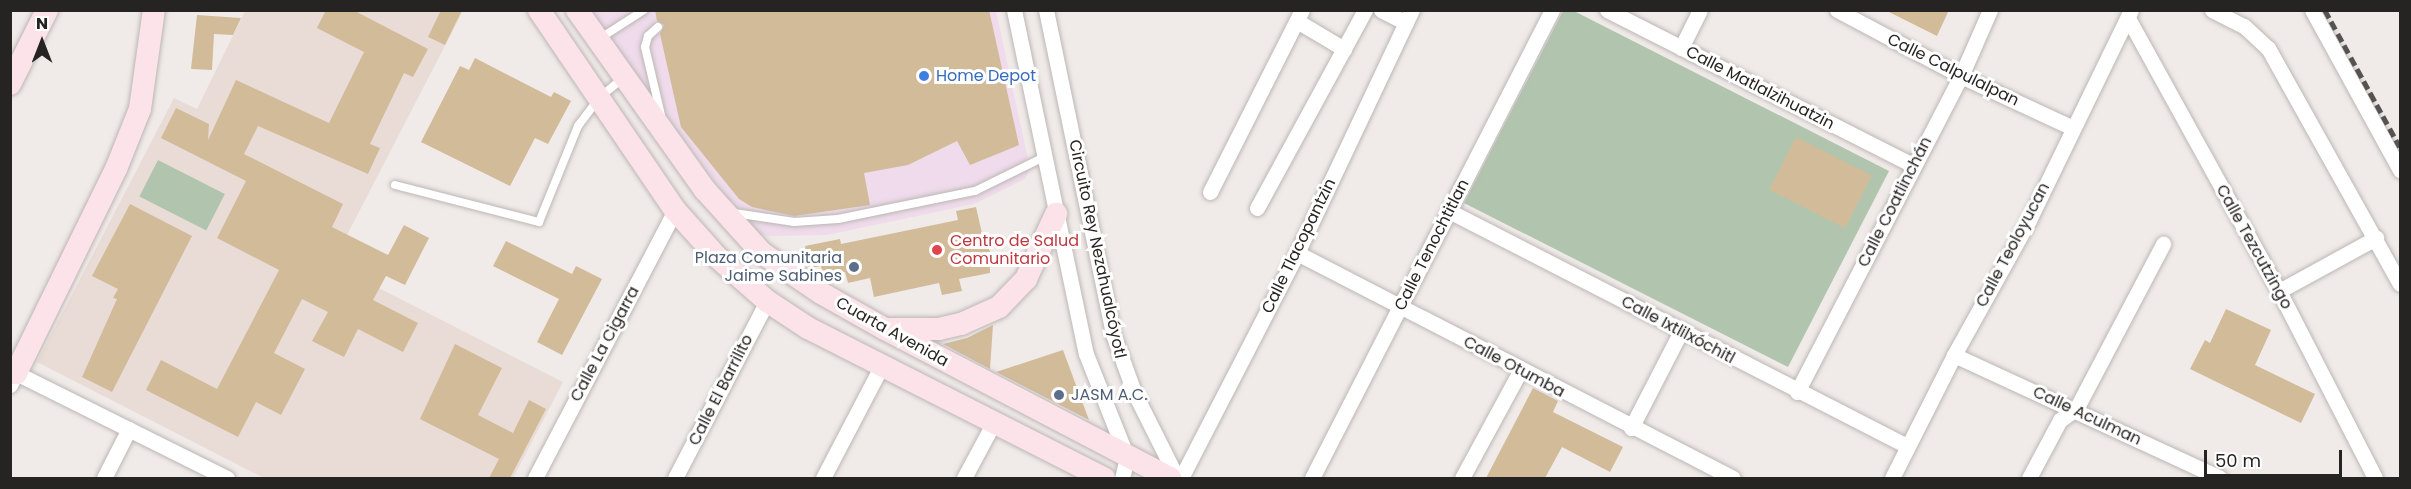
<!DOCTYPE html>
<html>
<head>
<meta charset="utf-8">
<style>
  body { margin:0 }
  #map { position:relative; width:2411px; height:489px; overflow:hidden; background:#f0ebe9; font-family:Poppins,sans-serif }
  div>[style] { position:absolute }
  [style*='--x'] { left:calc(var(--x)*1px); top:calc(var(--y)*1px); width:calc(var(--w)*1px); rotate:calc(var(--a)*1deg) }
  .commercial>* { inset:0; background:#efdbeb }
  .built>* { inset:0; background:#e9dcd6 }
  .green>* { inset:0; background:#b1c5ae; transform-origin:0 0 }
  .building>* { inset:0; background:#d2bb99; transform-origin:0 0 }
  .roads { filter:drop-shadow(0 0 2px #bcb7b4) drop-shadow(0 0 2px #bcb7b4) }
  .lane>* { height:8px; margin:-4px; padding:0 4px; transform-origin:4px; border-radius:4px; background:#fff }
  .street>* { height:15px; margin:-7.5px; padding:0 7.5px; transform-origin:7.5px; border-radius:7.5px; background:#fff }
  .secondary>* { height:22px; margin:-11px; padding:0 11px; transform-origin:11px; border-radius:11px; background:#fce3ea }
  .rail>* { height:4.5px; margin-top:-2.25px; transform-origin:0; background:repeating-linear-gradient(90deg,#555251 0 9px,transparent 0 13.5px) }
  .dots>* { width:16px; height:16px; translate:-50% -50%; box-sizing:border-box; border:3px solid #fff; border-radius:50% }
  span { translate:-50% -50%; white-space:nowrap; text-align:center; line-height:1.15; -webkit-text-stroke:6px #fff; paint-order:stroke }
  .street-label { font-size:16px; color:#262423 }
  .shop-label { font-size:16px; color:#366cbe }
  .left { translate:0 -50%; text-align:left }
  .health-label { font-size:16px; color:#be3a42 }
  .service-label { font-size:16px; color:#4e5e75 }
  .right { translate:-100% -50%; text-align:right }
  .frame { position:absolute; inset:0; border:12px solid #262423; pointer-events:none }
  .north { position:absolute; left:12px; top:12px; width:60px; height:60px; -webkit-text-stroke:4px #fff; paint-order:stroke; rotate:0deg; font-size:16px; font-weight:700; line-height:24px; text-align:center; color:#262423 }
  .north::after { content:''; display:block; margin:auto; width:21px; height:27px; background:#262423; clip-path:polygon(50% 0,100% 100%,50% 72%,0 100%) }
  .scale { position:absolute; left:2204px; top:450px; width:138px; height:27px; box-sizing:border-box; border:3px solid #262423; border-top:0; padding-left:8px; font-size:18px; line-height:21px; white-space:nowrap; color:#262423; -webkit-text-stroke:4px #fff; paint-order:stroke }
</style>
</head>
<body>
<div id="map">
  <div class="commercial">
    <div style="clip-path:polygon(588px 11px,996px 11px,1030px 169px,1025px 179px,974px 204px,827px 235px,767px 236px,752px 232px)"></div>
  </div>
  <div class="built">
    <div style="clip-path:polygon(245px 11px,463px 11px,332px 264px,563px 382px,513px 478px,264px 478px,37px 362px,174px 98px,197px 109px)"></div>
  </div>
  <div class="green">
    <div style="clip-path:polygon(1563px 11px,1574px 11px,1889px 171px,1788px 367px,1464px 203px)"></div>
    <div style="left:158px;top:160px;width:75px;height:41px;rotate:27deg"></div>
  </div>
  <div class="building">
    <div style="clip-path:polygon(326px 10px,353px 10px,428px 49px,413px 77px,404px 73px,370px 144px,380px 148px,368px 174px,258px 126px,244px 154px,343px 204px,332px 227px,388px 255px,404px 225px,429px 238px,405px 285px,386px 276px,373px 300px,418px 323px,403px 352px,358px 329px,344px 357px,312px 341px,328px 312px,302px 299px,274px 353px,305px 369px,281px 415px,256px 402px,238px 437px,146px 390px,161px 360px,217px 389px,279px 270px,217px 238px,246px 181px,161px 138px,176px 108px,209px 124px,208px 140px,236px 80px,329px 123px,364px 52px,317px 28px)"></div>
    <div style="clip-path:polygon(441px 10px,462px 10px,445px 45px,428px 37px)"></div>
    <div style="clip-path:polygon(655px 10px,989px 10px,1019px 145px,970px 165px,957px 141px,908px 165px,864px 173px,870px 205px,794px 216px,752px 207px,739px 199px,681px 127px,660px 34px,664px 25px,657px 21px)"></div>
    <div style="clip-path:polygon(1885px 10px,1949px 10px,1937px 36px)"></div>
    <div style="clip-path:polygon(197px 15px,241px 18px,233px 35px,214px 34px,212px 70px,191px 69px)"></div>
    <div style="clip-path:polygon(475px 58px,551px 97px,554px 92px,571px 101px,548px 144px,535px 138px,510px 186px,421px 142px,460px 66px,469px 70px)"></div>
    <div style="left:1796px;top:137px;width:85px;height:59px;rotate:27deg"></div>
    <div style="clip-path:polygon(130px 204px,192px 236px,112px 392px,82px 377px,117px 299px,113px 298px,118px 289px,92px 276px)"></div>
    <div style="clip-path:polygon(976px 207px,984px 242px,990px 251px,990px 273px,959px 279px,962px 291px,942px 295px,939px 283px,874px 297px,870px 278px,848px 283px,845px 272px,823px 277px,821px 266px,809px 268px,805px 246px,840px 239px,841px 244px,958px 220px,956px 211px)"></div>
    <div style="clip-path:polygon(506px 241px,572px 274px,576px 266px,602px 279px,562px 355px,537px 342px,559px 299px,493px 266px)"></div>
    <div style="clip-path:polygon(2226px 309px,2271px 330px,2255px 365px,2315px 394px,2301px 423px,2190px 369px,2205px 340px,2210px 343px)"></div>
    <div style="clip-path:polygon(993px 325px,990px 369px,943px 344px,967px 338px)"></div>
    <div style="clip-path:polygon(455px 344px,502px 368px,478px 415px,513px 433px,529px 400px,546px 409px,510px 478px,489px 478px,499px 459px,420px 419px)"></div>
    <div style="clip-path:polygon(1063px 350px,1089px 420px,996px 372px)"></div>
    <div style="clip-path:polygon(1533px 388px,1558px 401px,1553px 412px,1623px 447px,1610px 472px,1562px 447px,1545px 478px,1486px 478px)"></div>
  </div>
  <div class="roads">
    <div class="lane">
      <div style="--x:658;--y:27;--w:13;--a:138"></div>
      <div style="--x:648;--y:36;--w:11;--a:105"></div>
      <div style="--x:645;--y:47;--w:70;--a:76.8"></div>
      <div style="--x:599;--y:39;--w:54;--a:-32.8"></div>
      <div style="--x:395;--y:185;--w:149;--a:14.4"></div>
      <div style="--x:539;--y:222;--w:104;--a:-67.9"></div>
      <div style="--x:578;--y:126;--w:35;--a:-53"></div>
      <div style="--x:599;--y:98;--w:31;--a:-40"></div>
      <div style="--x:734;--y:213;--w:61;--a:8.5"></div>
      <div style="--x:794;--y:222;--w:44;--a:-3.9"></div>
      <div style="--x:838;--y:219;--w:140;--a:-11.6"></div>
      <div style="--x:975;--y:191;--w:77;--a:-26.2"></div>
    </div>
    <div class="street">
      <div style="--x:1014;--y:10;--w:351;--a:78.2"></div>
      <div style="--x:1086;--y:354;--w:111;--a:68.3"></div>
      <div style="--x:1127;--y:457;--w:22;--a:103"></div>
      <div style="--x:1046;--y:10;--w:331;--a:78.3"></div>
      <div style="--x:1113;--y:334;--w:62;--a:70.1"></div>
      <div style="--x:1134;--y:392;--w:96;--a:63.4"></div>
      <div style="--x:1381;--y:10;--w:28;--a:27"></div>
      <div style="--x:1607;--y:10;--w:343;--a:26.9"></div>
      <div style="--x:1837;--y:10;--w:140;--a:28"></div>
      <div style="--x:1961;--y:76;--w:121;--a:24.9"></div>
      <div style="--x:2212;--y:10;--w:36;--a:27"></div>
      <div style="--x:2244;--y:26;--w:33;--a:43"></div>
      <div style="--x:2268;--y:48;--w:270;--a:60.8"></div>
      <div style="--x:2312;--y:10;--w:183;--a:61.2"></div>
      <div style="--x:2128;--y:18;--w:312;--a:61.1"></div>
      <div style="--x:2279;--y:291;--w:210;--a:62.8"></div>
      <div style="--x:1297;--y:21;--w:55;--a:30.8"></div>
      <div style="--x:1681;--y:48;--w:42;--a:-63.4"></div>
      <div style="--x:1210;--y:192;--w:204;--a:-63.2"></div>
      <div style="--x:1257;--y:208;--w:226;--a:-61.4"></div>
      <div style="--x:1449;--y:211;--w:515;--a:27.16"></div>
      <div style="--x:1297;--y:253;--w:490;--a:27.3"></div>
      <div style="--x:2279;--y:291;--w:111;--a:-28.7"></div>
      <div style="--x:1954;--y:355;--w:293;--a:24.8"></div>
      <div style="--x:10;--y:385;--w:13;--a:-63"></div>
      <div style="--x:16;--y:373;--w:236;--a:26.5"></div>
      <div style="--x:1797;--y:392;--w:356;--a:-62.6"></div>
      <div style="--x:1961;--y:76;--w:72;--a:-66.3"></div>
      <div style="--x:1631;--y:428;--w:109;--a:-62.7"></div>
      <div style="--x:104;--y:478;--w:55;--a:-63"></div>
      <div style="--x:535;--y:478;--w:302;--a:-62.4"></div>
      <div style="--x:675;--y:478;--w:199;--a:-62.5"></div>
      <div style="--x:823;--y:478;--w:127;--a:-62.4"></div>
      <div style="--x:964;--y:478;--w:64;--a:-61.8"></div>
      <div style="--x:1181;--y:478;--w:253;--a:-62.7"></div>
      <div style="--x:1297;--y:253;--w:269;--a:-64.7"></div>
      <div style="--x:1312;--y:478;--w:526;--a:-62.85"></div>
      <div style="--x:1462;--y:478;--w:122;--a:-61.5"></div>
      <div style="--x:1892;--y:478;--w:138;--a:-63.2"></div>
      <div style="--x:1954;--y:355;--w:154;--a:-60.9"></div>
      <div style="--x:2029;--y:220;--w:233;--a:-64.1"></div>
      <div style="--x:2029;--y:478;--w:66;--a:-61.9"></div>
      <div style="--x:2060;--y:420;--w:19;--a:-35"></div>
      <div style="--x:2076;--y:409;--w:187;--a:-62.2"></div>
    </div>
    <div class="secondary">
      <div style="--x:539;--y:10;--w:242;--a:55.8"></div>
      <div style="--x:675;--y:210;--w:63;--a:48.2"></div>
      <div style="--x:717;--y:257;--w:67;--a:41.3"></div>
      <div style="--x:767;--y:301;--w:49;--a:33.4"></div>
      <div style="--x:808;--y:328;--w:332;--a:26.9"></div>
      <div style="--x:577;--y:10;--w:221;--a:54.6"></div>
      <div style="--x:705;--y:190;--w:85;--a:47.9"></div>
      <div style="--x:762;--y:253;--w:71;--a:34.1"></div>
      <div style="--x:821;--y:293;--w:73;--a:29.4"></div>
      <div style="--x:885;--y:329;--w:322;--a:27.6"></div>
      <div style="--x:10;--y:84;--w:83;--a:-63.4"></div>
      <div style="--x:891;--y:329;--w:48;--a:0"></div>
      <div style="--x:939;--y:329;--w:23;--a:-13"></div>
      <div style="--x:961;--y:324;--w:42;--a:-24.1"></div>
      <div style="--x:999;--y:307;--w:39;--a:-46"></div>
      <div style="--x:1026;--y:279;--w:72;--a:-65.2"></div>
      <div style="--x:10;--y:370;--w:7;--a:27"></div>
      <div style="--x:16;--y:373;--w:227;--a:-63.9"></div>
      <div style="--x:116;--y:169;--w:65;--a:-68.2"></div>
      <div style="--x:140;--y:109;--w:100;--a:-82"></div>
    </div>
  </div>
  <div class="rail">
    <div style="--x:2325;--y:10;--w:156;--a:61.3"></div>
  </div>
  <div class="dots">
    <div style="left:924px;top:76px;background:#3f7fe0"></div>
    <div style="left:937px;top:250px;background:#e0444e"></div>
    <div style="left:854px;top:267px;background:#5c6f8a"></div>
    <div style="left:1059px;top:395px;background:#5c6f8a"></div>
  </div>
  <div class="street-label">
    <span style="left:1953px;top:70px;rotate:26deg">Calle Calpulalpan</span>
    <span style="left:1760px;top:88px;rotate:27deg">Calle Matlalzihuatzin</span>
    <span style="left:1895px;top:202px;rotate:-63deg">Calle Coatlinchán</span>
    <span style="left:1432px;top:245px;rotate:-63deg">Calle Tenochtitlan</span>
    <span style="left:2013px;top:245px;rotate:-62deg">Calle Teoloyucan</span>
    <span style="left:1299px;top:246px;rotate:-64deg">Calle Tlacopantzin</span>
    <span style="left:2254px;top:247px;rotate:61deg">Calle Tezcutzingo</span>
    <span style="left:1097px;top:249px;rotate:78deg">Circuito Rey Nezahualcóyotl</span>
    <span style="left:1678px;top:330px;rotate:28deg">Calle Ixtlilxóchitl</span>
    <span style="left:892px;top:332px;rotate:29deg">Cuarta Avenida</span>
    <span style="left:605px;top:344px;rotate:-62deg">Calle La Cigarra</span>
    <span style="left:1514px;top:367px;rotate:28deg">Calle Otumba</span>
    <span style="left:721px;top:390px;rotate:-63deg">Calle El Barrilito</span>
    <span style="left:2087px;top:416px;rotate:25deg">Calle Aculman</span>
  </div>
  <div class="shop-label">
    <span class="left" style="left:936px;top:76px">Home Depot</span>
  </div>
  <div class="health-label">
    <span class="left" style="left:950px;top:250px">Centro de Salud<br>Comunitario</span>
  </div>
  <div class="service-label">
    <span class="right" style="left:842px;top:267px">Plaza Comunitaria<br>Jaime Sabines</span>
    <span class="left" style="left:1071px;top:395px">JASM A.C.</span>
  </div>
  <div class="frame"></div>
  <div class="north">N</div>
  <div class="scale">50 m</div>
</div>
</body>
</html>
